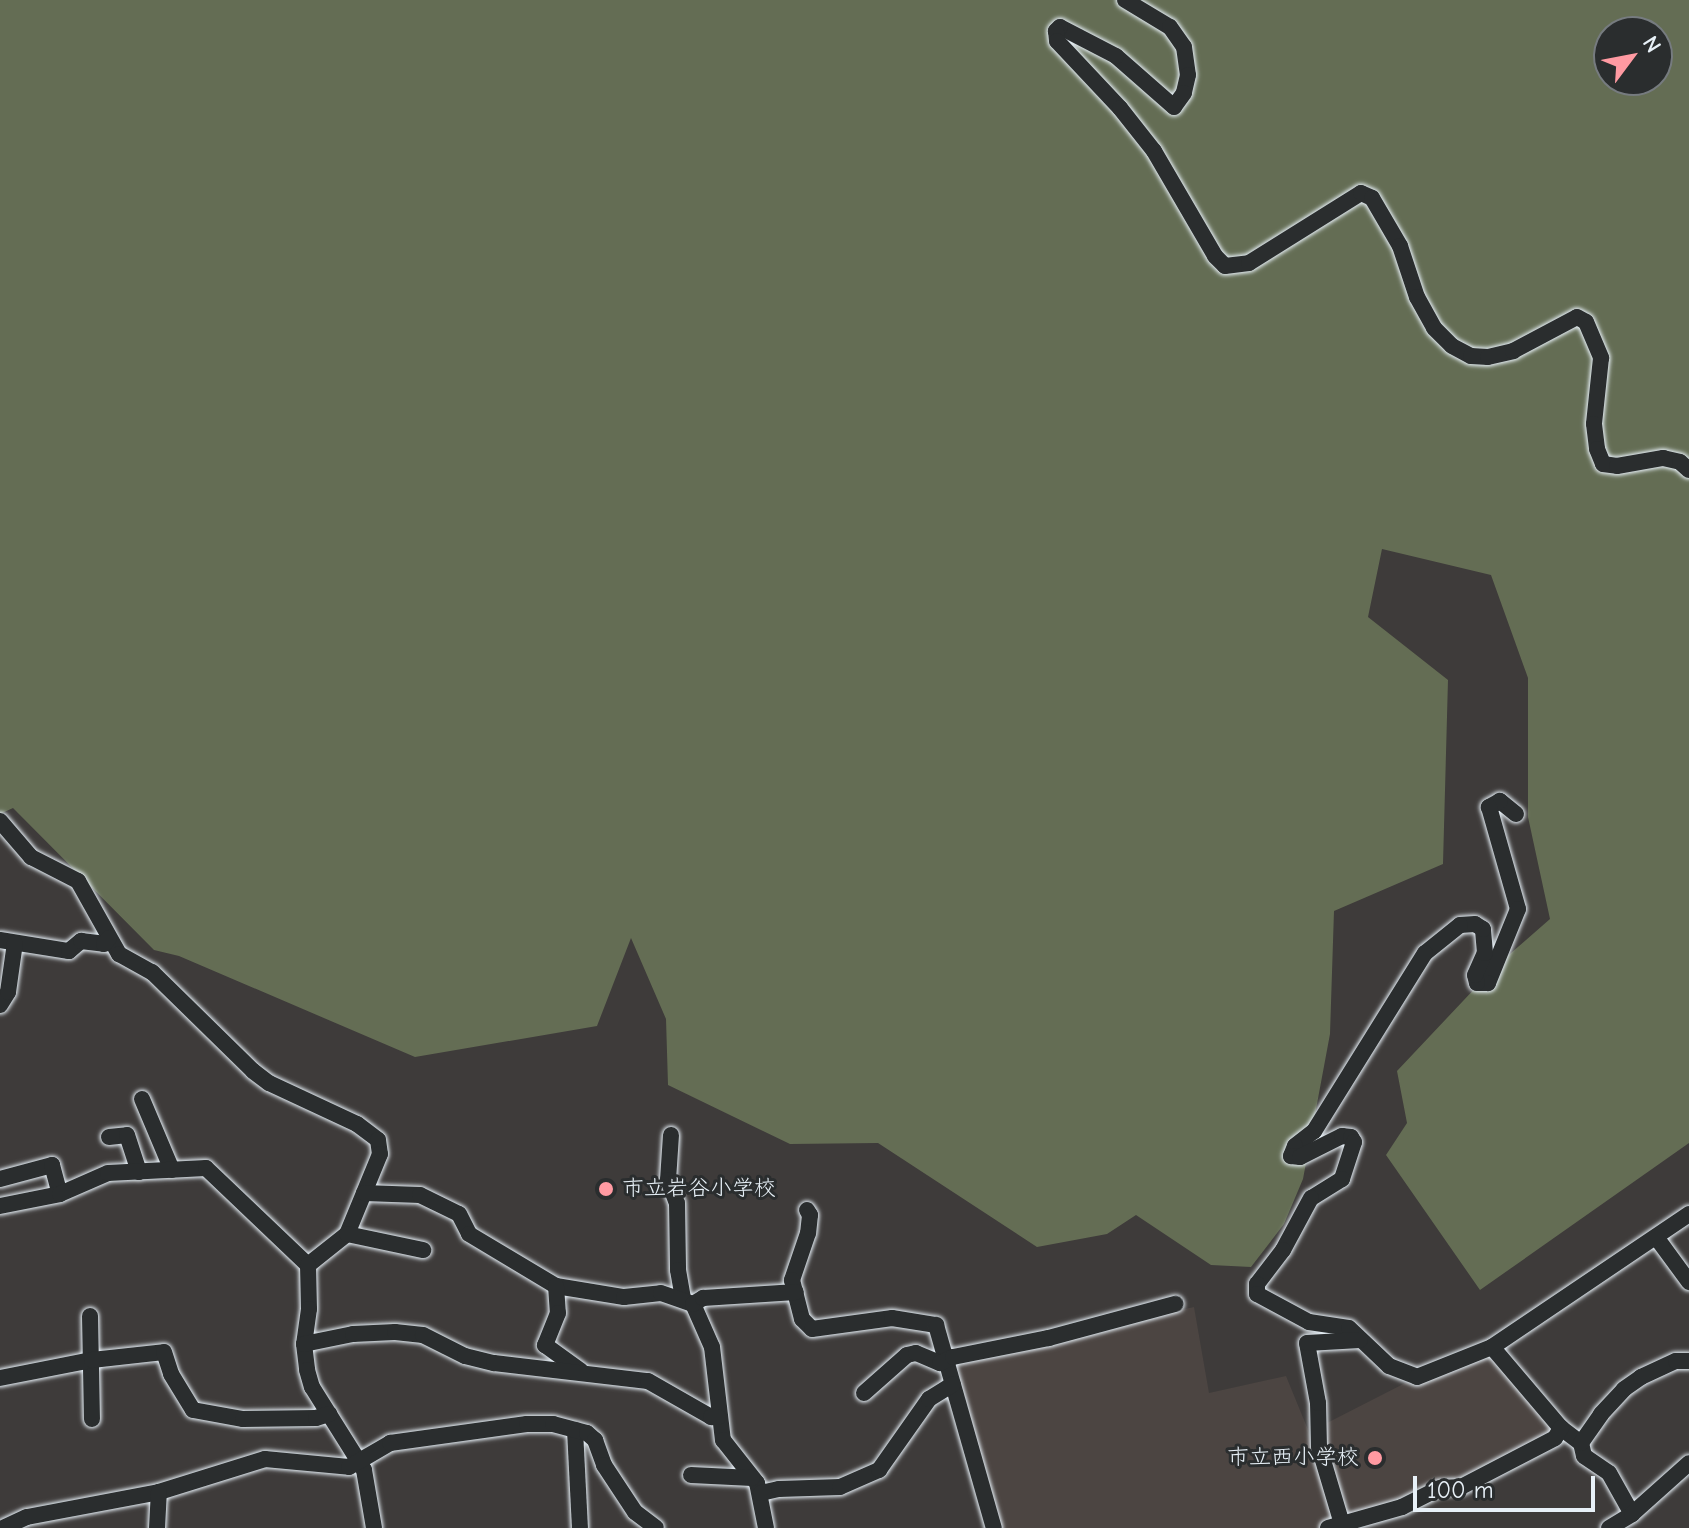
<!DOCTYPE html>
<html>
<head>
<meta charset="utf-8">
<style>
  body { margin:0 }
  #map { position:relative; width:1689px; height:1528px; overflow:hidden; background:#3e3b3a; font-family:"Comic Neue","Klee One",sans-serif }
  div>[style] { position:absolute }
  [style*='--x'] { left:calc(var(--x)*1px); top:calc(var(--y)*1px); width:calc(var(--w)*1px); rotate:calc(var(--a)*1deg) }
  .built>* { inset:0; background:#4c4542 }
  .green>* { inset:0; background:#646d54 }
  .roads { filter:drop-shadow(0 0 2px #e8f1f8) drop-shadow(0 0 2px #e8f1f8) }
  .minor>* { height:16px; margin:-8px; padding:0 8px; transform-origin:8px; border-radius:8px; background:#2a2d2e }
  .dots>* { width:22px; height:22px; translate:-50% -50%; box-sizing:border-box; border:4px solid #2a2d2e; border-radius:50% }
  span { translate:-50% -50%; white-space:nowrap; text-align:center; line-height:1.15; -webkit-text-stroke:6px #2a2d2e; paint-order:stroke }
  .poi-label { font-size:22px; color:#e8f1f8 }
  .left { translate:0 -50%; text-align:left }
  .right { translate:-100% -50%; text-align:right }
  .north { position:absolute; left:1593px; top:16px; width:80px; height:80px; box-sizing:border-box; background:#2a2d2e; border:2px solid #767b7f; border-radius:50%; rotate:58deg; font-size:22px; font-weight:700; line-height:32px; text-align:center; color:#e8f1f8 }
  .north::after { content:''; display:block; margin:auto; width:28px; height:36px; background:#ff9aa2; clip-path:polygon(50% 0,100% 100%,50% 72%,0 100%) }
  .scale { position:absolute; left:1413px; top:1476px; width:182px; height:36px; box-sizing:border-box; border:4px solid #e8f1f8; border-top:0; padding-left:10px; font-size:24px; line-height:28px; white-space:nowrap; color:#e8f1f8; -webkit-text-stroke:6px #2a2d2e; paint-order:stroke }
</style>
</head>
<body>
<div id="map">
  <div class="built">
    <div style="clip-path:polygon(1194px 1307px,1209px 1393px,1286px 1376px,1313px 1442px,1319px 1447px,1325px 1424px,1417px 1377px,1492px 1347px,1561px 1428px,1461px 1487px,1328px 1528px,994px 1528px,948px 1362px)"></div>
  </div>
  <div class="green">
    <div style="clip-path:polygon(evenodd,0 0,1689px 0,1689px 1143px,1480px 1290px,1386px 1155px,1407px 1123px,1397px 1071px,1496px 966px,1550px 919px,1528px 817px,1528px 678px,1491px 575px,1382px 549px,1368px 617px,1448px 680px,1443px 864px,1334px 911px,1330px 1034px,1303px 1179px,1284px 1224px,1251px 1267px,1211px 1265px,1136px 1215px,1107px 1234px,1037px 1247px,878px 1143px,790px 1144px,668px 1085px,666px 1019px,631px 938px,597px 1026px,415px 1057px,179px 956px,154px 950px,13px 808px,0 814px,0 0,1609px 32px,1657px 32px,1657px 80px,1609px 80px,1609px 32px)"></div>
  </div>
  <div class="roads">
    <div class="minor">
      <div style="--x:1125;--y:0;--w:52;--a:31"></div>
      <div style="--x:1170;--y:27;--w:24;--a:55"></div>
      <div style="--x:1184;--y:47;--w:28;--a:82"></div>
      <div style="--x:1188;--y:75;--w:18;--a:103"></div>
      <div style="--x:1184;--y:93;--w:17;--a:126"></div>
      <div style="--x:1174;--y:107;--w:77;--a:-138.7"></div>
      <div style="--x:1116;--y:56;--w:63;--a:-152.6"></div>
      <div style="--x:1060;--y:27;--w:6;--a:135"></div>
      <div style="--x:1056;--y:31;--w:10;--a:84"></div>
      <div style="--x:1057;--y:41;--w:92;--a:46.8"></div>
      <div style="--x:1120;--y:108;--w:55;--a:51.7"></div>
      <div style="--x:1154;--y:151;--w:121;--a:59.8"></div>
      <div style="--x:1215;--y:256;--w:14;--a:45"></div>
      <div style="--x:1225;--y:266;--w:24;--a:-7"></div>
      <div style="--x:1249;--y:263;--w:132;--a:-32"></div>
      <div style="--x:1361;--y:193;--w:12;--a:24"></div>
      <div style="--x:1372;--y:198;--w:56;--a:59.7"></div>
      <div style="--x:1400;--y:246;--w:54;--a:71.6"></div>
      <div style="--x:1417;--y:297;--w:35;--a:61"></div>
      <div style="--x:1434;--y:328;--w:25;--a:45"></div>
      <div style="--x:1452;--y:346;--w:21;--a:28"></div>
      <div style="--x:1471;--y:356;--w:17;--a:3"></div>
      <div style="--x:1488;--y:357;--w:26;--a:-13"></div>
      <div style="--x:1513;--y:351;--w:72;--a:-28"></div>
      <div style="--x:1577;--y:317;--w:10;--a:29"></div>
      <div style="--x:1586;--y:322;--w:39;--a:67"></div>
      <div style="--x:1601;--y:358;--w:66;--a:96.1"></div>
      <div style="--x:1594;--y:424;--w:25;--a:83"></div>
      <div style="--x:1597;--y:449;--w:16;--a:68"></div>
      <div style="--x:1603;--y:464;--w:14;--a:8"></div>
      <div style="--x:1617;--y:466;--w:47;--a:-9.9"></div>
      <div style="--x:1663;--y:458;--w:17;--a:13"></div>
      <div style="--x:1680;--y:462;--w:12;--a:42"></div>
      <div style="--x:1516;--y:814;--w:21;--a:-141"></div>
      <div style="--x:1500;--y:801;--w:13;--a:151"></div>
      <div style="--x:1489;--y:807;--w:106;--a:74.1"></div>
      <div style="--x:1518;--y:909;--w:80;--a:112.1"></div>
      <div style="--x:1488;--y:983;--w:11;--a:180"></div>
      <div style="--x:1477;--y:983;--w:8;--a:-104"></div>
      <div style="--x:1475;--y:975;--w:24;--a:-66"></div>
      <div style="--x:1485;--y:953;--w:24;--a:-95"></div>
      <div style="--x:1483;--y:929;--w:9;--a:-148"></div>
      <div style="--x:1475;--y:924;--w:15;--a:176"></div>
      <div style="--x:1460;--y:925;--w:45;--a:141.3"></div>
      <div style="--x:1425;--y:953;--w:210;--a:121.9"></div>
      <div style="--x:1314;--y:1131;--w:24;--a:142"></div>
      <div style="--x:1295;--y:1146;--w:11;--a:112"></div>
      <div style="--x:1291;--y:1156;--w:9;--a:6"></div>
      <div style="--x:1300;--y:1157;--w:47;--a:-26.6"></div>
      <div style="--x:1342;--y:1136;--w:9;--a:6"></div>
      <div style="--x:1351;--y:1137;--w:6;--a:59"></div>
      <div style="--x:1354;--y:1142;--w:39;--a:108"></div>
      <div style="--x:1342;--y:1179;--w:36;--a:148"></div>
      <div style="--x:1311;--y:1198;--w:59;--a:118.3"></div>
      <div style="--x:1283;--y:1250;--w:43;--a:127.4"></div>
      <div style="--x:1257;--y:1284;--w:10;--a:90"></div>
      <div style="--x:1257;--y:1294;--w:59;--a:28.3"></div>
      <div style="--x:1309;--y:1322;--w:40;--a:8.5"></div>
      <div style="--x:1349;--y:1328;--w:55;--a:43.5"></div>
      <div style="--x:1389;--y:1366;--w:30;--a:21"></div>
      <div style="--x:1417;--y:1377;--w:81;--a:-21.8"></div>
      <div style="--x:1492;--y:1347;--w:106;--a:49.6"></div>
      <div style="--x:1561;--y:1428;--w:25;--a:37"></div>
      <div style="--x:1581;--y:1443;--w:13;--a:77"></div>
      <div style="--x:1584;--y:1456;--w:30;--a:34"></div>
      <div style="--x:1609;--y:1473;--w:47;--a:60.7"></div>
      <div style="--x:0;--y:821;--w:48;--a:49.3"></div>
      <div style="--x:31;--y:857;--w:53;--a:27.1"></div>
      <div style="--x:78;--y:881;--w:84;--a:60.7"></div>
      <div style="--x:119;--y:954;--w:38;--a:29"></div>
      <div style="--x:152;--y:972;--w:141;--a:44.4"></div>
      <div style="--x:253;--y:1071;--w:20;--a:37"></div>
      <div style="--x:269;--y:1083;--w:97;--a:25"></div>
      <div style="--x:357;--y:1124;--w:26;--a:37"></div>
      <div style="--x:378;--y:1140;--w:14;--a:82"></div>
      <div style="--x:380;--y:1154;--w:87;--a:112.4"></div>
      <div style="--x:347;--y:1234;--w:50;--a:141.5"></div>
      <div style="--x:0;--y:940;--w:70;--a:9.1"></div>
      <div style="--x:69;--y:951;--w:16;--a:-40"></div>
      <div style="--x:81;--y:941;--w:23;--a:7"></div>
      <div style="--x:104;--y:944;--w:8;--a:-50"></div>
      <div style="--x:0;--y:1005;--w:15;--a:-58"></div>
      <div style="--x:8;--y:992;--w:49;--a:-81.9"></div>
      <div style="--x:142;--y:1099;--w:77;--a:67.1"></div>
      <div style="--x:671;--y:1135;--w:45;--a:93.8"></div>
      <div style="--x:668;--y:1180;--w:25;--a:69"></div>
      <div style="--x:677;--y:1203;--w:67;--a:89.1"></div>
      <div style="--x:678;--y:1270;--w:28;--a:80"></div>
      <div style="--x:109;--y:1137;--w:18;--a:-6"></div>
      <div style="--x:127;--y:1135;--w:39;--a:72"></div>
      <div style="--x:0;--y:1179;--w:54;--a:-15.1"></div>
      <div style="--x:52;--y:1165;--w:30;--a:75"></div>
      <div style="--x:364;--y:1193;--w:56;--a:2"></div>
      <div style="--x:420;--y:1195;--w:43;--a:26"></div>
      <div style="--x:459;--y:1214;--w:22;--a:63"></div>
      <div style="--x:469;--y:1234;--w:101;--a:30.9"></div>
      <div style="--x:556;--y:1286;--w:69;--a:9.2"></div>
      <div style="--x:624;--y:1297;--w:37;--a:-6"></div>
      <div style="--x:661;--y:1293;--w:34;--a:19"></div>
      <div style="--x:693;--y:1304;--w:47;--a:66.2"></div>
      <div style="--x:712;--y:1347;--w:94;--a:83.3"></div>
      <div style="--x:723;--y:1440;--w:55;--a:51.7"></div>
      <div style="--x:757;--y:1483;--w:46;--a:78.7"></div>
      <div style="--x:0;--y:1206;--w:61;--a:-11.3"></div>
      <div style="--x:60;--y:1194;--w:52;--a:-23.6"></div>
      <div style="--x:108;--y:1173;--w:98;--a:-2.9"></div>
      <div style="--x:206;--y:1168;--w:141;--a:43.6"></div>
      <div style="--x:308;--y:1265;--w:44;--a:88.7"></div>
      <div style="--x:309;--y:1309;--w:35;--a:98"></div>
      <div style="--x:304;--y:1344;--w:26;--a:83"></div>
      <div style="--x:307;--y:1370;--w:18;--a:74"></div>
      <div style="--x:312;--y:1387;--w:98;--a:57.9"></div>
      <div style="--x:364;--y:1470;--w:59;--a:80.2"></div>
      <div style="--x:807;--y:1210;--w:6;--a:59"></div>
      <div style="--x:810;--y:1215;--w:18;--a:96"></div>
      <div style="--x:808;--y:1233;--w:50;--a:108.8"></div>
      <div style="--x:792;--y:1280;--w:40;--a:75.6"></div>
      <div style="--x:802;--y:1319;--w:14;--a:45"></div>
      <div style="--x:812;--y:1329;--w:81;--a:-7.8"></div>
      <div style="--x:892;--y:1318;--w:45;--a:9"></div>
      <div style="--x:936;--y:1325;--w:211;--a:74.1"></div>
      <div style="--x:347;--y:1234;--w:78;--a:11.9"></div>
      <div style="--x:1656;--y:1237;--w:56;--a:53.7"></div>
      <div style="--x:556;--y:1286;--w:27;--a:86"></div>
      <div style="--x:558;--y:1313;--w:35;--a:112"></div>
      <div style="--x:545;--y:1345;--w:44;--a:35.8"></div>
      <div style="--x:693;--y:1304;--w:12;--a:-31"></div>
      <div style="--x:703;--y:1298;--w:93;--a:-3.7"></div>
      <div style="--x:90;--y:1316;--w:103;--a:88.9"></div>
      <div style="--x:304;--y:1344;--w:50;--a:-11.5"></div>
      <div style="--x:353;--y:1334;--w:42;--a:-2.7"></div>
      <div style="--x:395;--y:1332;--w:28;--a:6"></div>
      <div style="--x:423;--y:1335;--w:47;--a:26.6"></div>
      <div style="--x:465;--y:1356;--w:30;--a:14"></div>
      <div style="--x:494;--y:1363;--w:155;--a:6.7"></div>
      <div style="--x:648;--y:1381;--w:73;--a:29.7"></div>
      <div style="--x:711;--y:1417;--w:7;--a:0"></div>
      <div style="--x:1492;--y:1347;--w:238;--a:-34"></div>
      <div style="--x:0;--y:1378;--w:94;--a:-11.1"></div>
      <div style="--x:92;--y:1360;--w:72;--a:-6.3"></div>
      <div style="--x:164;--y:1352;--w:23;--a:72"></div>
      <div style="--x:171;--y:1374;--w:42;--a:58.6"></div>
      <div style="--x:193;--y:1410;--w:51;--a:10.2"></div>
      <div style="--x:243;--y:1419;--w:73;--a:-0.8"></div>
      <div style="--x:316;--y:1418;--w:14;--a:-17"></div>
      <div style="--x:864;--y:1393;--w:57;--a:-41.5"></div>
      <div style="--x:907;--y:1355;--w:9;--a:-13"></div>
      <div style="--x:916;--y:1353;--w:26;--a:23"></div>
      <div style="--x:940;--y:1363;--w:14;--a:-25"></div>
      <div style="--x:953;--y:1357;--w:98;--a:-11.2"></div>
      <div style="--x:1049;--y:1338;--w:131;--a:-15.1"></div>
      <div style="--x:575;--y:1430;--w:98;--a:87.1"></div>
      <div style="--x:1581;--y:1443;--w:35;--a:-55"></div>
      <div style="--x:1601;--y:1414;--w:34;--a:-47"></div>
      <div style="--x:1624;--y:1389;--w:21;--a:-35"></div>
      <div style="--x:1641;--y:1377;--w:38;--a:-25"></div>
      <div style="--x:1676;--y:1361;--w:13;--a:0"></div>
      <div style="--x:691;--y:1475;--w:61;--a:2.8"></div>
      <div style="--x:761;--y:1493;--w:18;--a:-13"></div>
      <div style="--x:779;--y:1489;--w:61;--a:-1.9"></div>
      <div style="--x:840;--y:1487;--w:43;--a:-23.6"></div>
      <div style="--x:879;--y:1470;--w:87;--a:-54.8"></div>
      <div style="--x:929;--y:1399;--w:28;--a:-32"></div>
      <div style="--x:1342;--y:1524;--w:80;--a:-106.6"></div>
      <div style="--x:1319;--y:1447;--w:44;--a:-91.3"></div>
      <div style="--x:1318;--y:1403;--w:61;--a:-100.4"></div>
      <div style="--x:1307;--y:1343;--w:53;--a:-3.2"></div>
      <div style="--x:3;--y:1528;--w:26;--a:-25"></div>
      <div style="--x:27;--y:1517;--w:134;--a:-10.7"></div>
      <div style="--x:159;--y:1492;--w:111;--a:-17.3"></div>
      <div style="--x:265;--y:1459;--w:84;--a:5.4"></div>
      <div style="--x:349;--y:1467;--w:48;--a:-30.3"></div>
      <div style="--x:390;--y:1443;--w:138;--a:-7.9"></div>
      <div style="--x:527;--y:1424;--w:26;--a:0"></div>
      <div style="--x:553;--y:1424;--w:35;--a:15"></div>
      <div style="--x:587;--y:1433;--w:11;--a:41"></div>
      <div style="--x:595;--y:1440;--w:27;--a:70"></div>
      <div style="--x:604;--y:1465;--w:56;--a:56.6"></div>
      <div style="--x:635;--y:1512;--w:26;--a:37"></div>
      <div style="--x:157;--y:1528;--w:36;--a:-87"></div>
      <div style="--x:1328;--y:1528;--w:77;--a:-15.8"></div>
      <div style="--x:1402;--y:1507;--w:42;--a:-26.6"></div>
      <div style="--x:1440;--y:1488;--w:21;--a:-3"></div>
      <div style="--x:1461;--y:1487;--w:106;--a:-27.5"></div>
      <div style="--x:1555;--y:1438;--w:12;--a:-59"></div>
      <div style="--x:1609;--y:1528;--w:27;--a:-31"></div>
      <div style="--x:1632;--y:1514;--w:76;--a:-41.8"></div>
    </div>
  </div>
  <div class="dots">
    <div style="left:606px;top:1189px;background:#ff9aa2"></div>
    <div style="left:1375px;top:1458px;background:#ff9aa2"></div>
  </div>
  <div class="poi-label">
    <span class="left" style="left:622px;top:1189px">市立岩谷小学校</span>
    <span class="right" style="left:1359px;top:1458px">市立西小学校</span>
  </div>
  <div class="north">N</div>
  <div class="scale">100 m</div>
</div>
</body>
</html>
